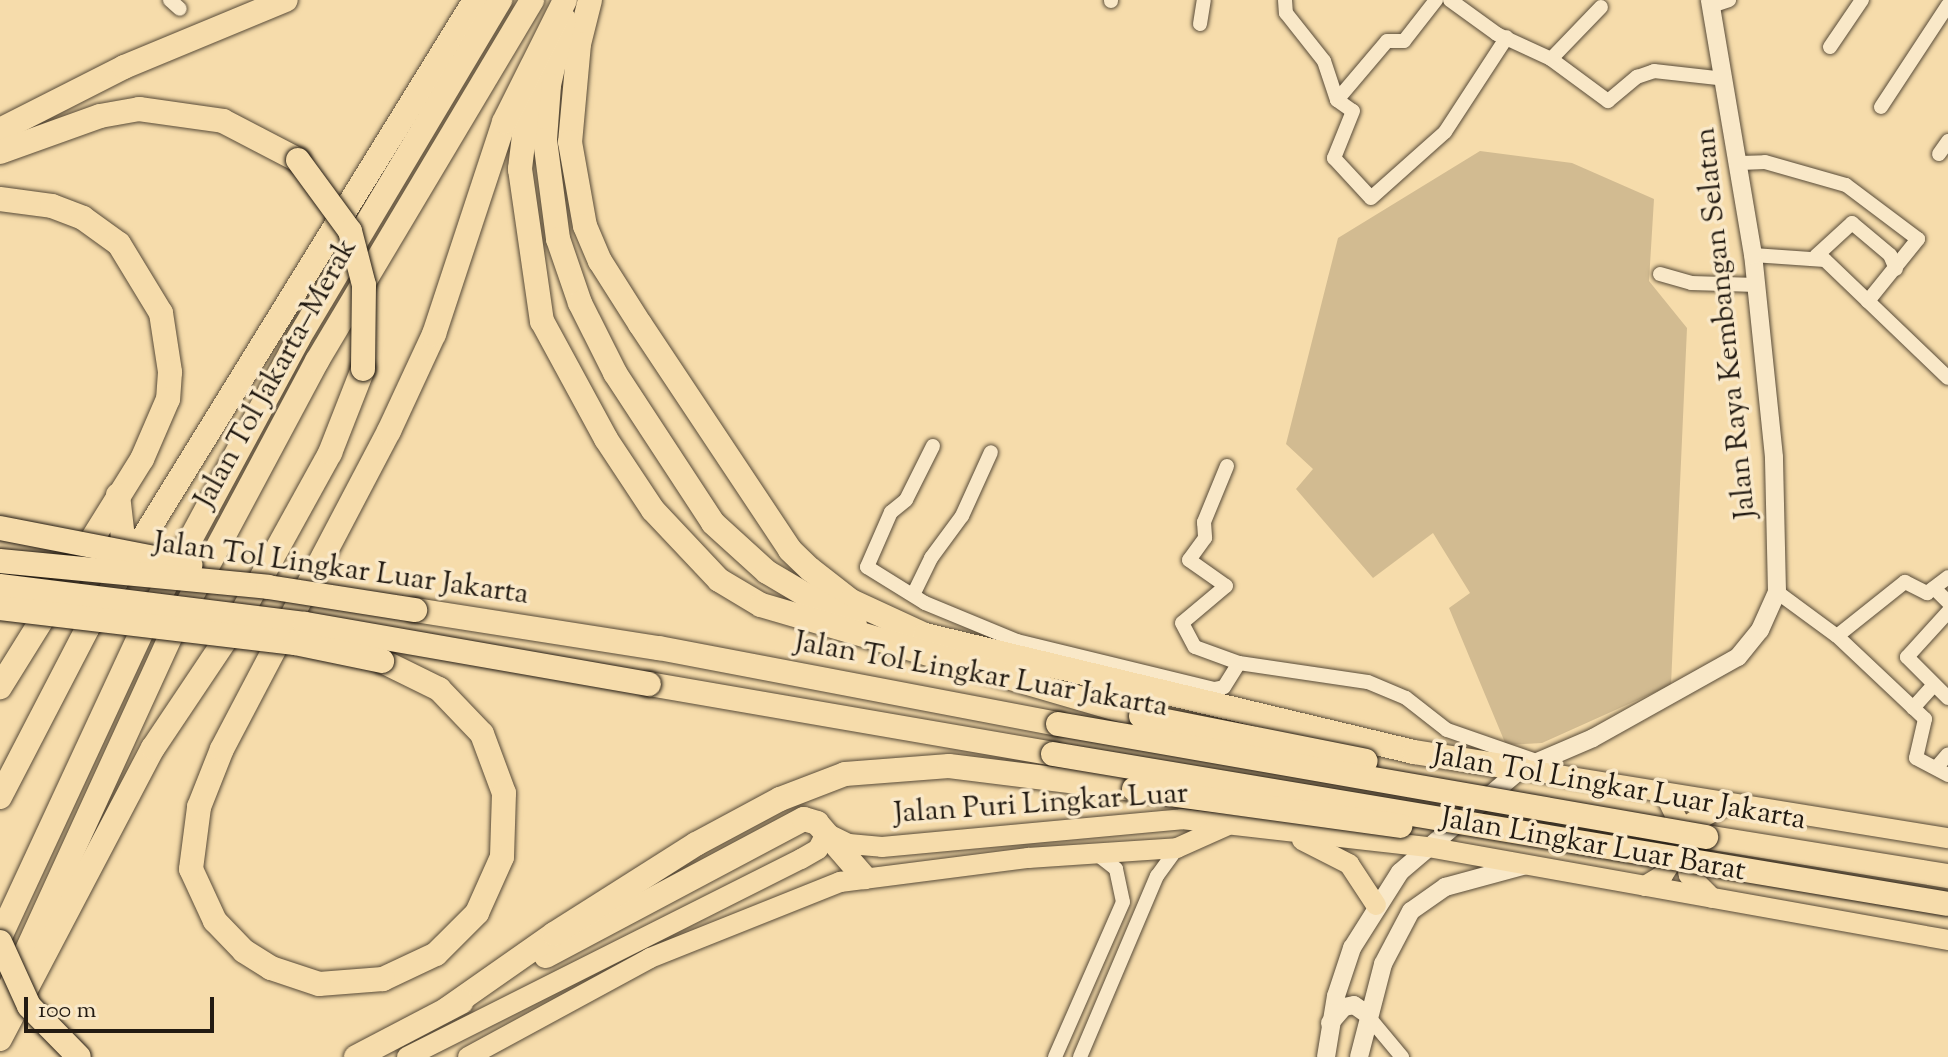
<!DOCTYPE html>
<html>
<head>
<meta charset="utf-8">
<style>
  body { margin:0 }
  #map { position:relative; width:1948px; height:1057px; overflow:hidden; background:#f6dcab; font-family:"Sorts Mill Goudy",serif }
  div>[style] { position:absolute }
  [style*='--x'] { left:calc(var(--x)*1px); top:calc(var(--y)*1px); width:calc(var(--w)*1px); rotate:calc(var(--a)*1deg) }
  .green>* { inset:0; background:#d2bb91 }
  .roads { filter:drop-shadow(0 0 2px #584b38) drop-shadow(0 0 2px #584b38) }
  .street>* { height:14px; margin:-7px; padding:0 7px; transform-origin:7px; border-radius:7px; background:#f9e8c8 }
  .secondary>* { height:18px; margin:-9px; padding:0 9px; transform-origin:9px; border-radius:9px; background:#f9e8c8 }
  .primary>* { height:20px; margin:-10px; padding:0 10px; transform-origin:10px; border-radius:10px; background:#f6dcab }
  .highway>* { height:24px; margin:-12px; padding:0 12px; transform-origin:12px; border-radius:12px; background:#f6dcab }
  .bridges { filter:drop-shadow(0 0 2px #231b12) drop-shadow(0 0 2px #231b12) }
  .highway-bridge>* { height:24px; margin:-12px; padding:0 12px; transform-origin:12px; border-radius:12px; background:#f6dcab }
  span { translate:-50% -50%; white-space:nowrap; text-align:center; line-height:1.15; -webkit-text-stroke:7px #f9e8c8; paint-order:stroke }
  .street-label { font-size:30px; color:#231b12 }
  .scale { position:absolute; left:24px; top:997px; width:190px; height:36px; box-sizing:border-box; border:4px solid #231b12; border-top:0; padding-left:10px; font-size:24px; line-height:28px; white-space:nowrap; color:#231b12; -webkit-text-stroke:6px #f9e8c8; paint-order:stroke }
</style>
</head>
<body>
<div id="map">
  <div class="green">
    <div style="clip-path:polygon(1480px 151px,1572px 163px,1654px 199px,1649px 281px,1687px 328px,1671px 685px,1542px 743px,1506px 745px,1449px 608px,1470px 593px,1433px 533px,1373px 578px,1296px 489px,1313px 469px,1286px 444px,1338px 238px)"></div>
  </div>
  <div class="roads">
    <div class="street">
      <div style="--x:170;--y:0;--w:13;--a:42"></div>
      <div style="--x:1285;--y:0;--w:13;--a:86"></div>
      <div style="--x:1286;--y:13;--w:61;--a:51.6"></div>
      <div style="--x:1324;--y:61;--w:41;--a:71.6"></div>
      <div style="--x:1337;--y:100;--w:19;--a:35"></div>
      <div style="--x:1353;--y:111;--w:51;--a:112"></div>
      <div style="--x:1334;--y:158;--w:54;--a:47.2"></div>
      <div style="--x:1371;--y:198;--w:99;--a:-41.7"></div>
      <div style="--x:1445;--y:132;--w:113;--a:-56.9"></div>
      <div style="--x:1450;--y:0;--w:58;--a:35.9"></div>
      <div style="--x:1497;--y:34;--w:60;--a:24.8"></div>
      <div style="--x:1551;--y:59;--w:71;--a:36.4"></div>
      <div style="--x:1608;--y:101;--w:38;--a:-40"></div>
      <div style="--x:1637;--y:77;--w:18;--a:-19"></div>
      <div style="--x:1654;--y:71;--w:71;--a:6.4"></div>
      <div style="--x:1111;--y:1;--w:1;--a:-90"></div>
      <div style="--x:1711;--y:6;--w:19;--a:-18"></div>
      <div style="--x:1200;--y:24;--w:24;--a:-81"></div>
      <div style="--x:1830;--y:47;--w:57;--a:-55.8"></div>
      <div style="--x:1551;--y:59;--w:72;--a:-46.1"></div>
      <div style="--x:1337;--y:100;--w:77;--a:-49.7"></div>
      <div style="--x:1387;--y:41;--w:17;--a:0"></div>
      <div style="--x:1404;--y:41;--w:52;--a:-52"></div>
      <div style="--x:1881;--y:107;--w:122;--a:-56.7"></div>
      <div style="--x:1939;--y:154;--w:16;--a:-55"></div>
      <div style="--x:1740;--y:163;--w:25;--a:-2"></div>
      <div style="--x:1765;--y:162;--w:84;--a:15.9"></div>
      <div style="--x:1846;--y:185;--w:90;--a:36.9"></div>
      <div style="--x:1918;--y:239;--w:80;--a:128.9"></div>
      <div style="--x:1753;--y:255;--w:72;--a:4"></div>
      <div style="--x:1825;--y:260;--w:170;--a:43.8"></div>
      <div style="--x:1816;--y:256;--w:49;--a:-42.5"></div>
      <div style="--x:1852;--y:223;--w:50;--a:40.1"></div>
      <div style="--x:1890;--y:255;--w:15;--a:67"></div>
      <div style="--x:1660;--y:274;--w:32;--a:16"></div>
      <div style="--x:1691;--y:283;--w:66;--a:1.7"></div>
      <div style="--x:933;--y:446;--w:60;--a:116.6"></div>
      <div style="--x:906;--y:500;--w:19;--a:141"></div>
      <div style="--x:891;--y:512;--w:60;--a:113.6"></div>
      <div style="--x:867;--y:567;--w:68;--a:31.8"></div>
      <div style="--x:925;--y:603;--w:100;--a:22.4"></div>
      <div style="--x:1017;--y:641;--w:203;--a:13.7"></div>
      <div style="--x:1214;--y:689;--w:10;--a:-11"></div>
      <div style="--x:1224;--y:687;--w:28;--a:-58"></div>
      <div style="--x:1227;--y:466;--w:61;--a:112.3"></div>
      <div style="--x:1204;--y:522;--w:16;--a:86"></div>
      <div style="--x:1205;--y:538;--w:27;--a:126"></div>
      <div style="--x:1189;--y:560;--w:45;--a:35.1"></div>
      <div style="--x:1226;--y:586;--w:57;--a:139.9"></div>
      <div style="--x:1182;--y:623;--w:27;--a:62"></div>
      <div style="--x:1195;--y:647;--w:47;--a:20"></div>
      <div style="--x:1239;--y:663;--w:130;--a:8.4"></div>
      <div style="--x:1368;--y:682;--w:41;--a:22.8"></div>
      <div style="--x:1406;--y:698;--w:52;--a:38"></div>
      <div style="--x:1447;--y:730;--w:94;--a:19.2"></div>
      <div style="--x:1934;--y:588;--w:20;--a:45"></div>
      <div style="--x:1777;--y:592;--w:74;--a:36.3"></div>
      <div style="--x:1837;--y:636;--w:121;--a:43.3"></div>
      <div style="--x:1925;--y:719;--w:40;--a:103"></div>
      <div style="--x:1916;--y:758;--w:36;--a:28"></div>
      <div style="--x:914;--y:593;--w:39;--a:-64"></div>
      <div style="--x:931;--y:558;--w:52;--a:-53.6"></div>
      <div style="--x:962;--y:516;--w:70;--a:-65.6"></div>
      <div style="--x:1948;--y:612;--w:61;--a:132.3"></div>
      <div style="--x:1907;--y:657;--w:58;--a:45"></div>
      <div style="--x:1837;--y:636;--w:87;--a:-38.5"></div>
      <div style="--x:1905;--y:582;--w:25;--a:27"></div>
      <div style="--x:1927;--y:593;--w:26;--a:-37"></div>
      <div style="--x:1913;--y:708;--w:31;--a:-48"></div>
      <div style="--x:1936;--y:768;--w:18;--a:-49"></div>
      <div style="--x:1367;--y:1015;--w:55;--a:50.2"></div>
      <div style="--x:1055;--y:1057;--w:169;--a:-66.3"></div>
      <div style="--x:1123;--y:902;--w:34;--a:-102"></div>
      <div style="--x:1116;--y:869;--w:28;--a:-142"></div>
      <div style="--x:1080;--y:1057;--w:197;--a:-67"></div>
      <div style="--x:1157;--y:876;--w:34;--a:-54"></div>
    </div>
    <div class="secondary">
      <div style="--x:1330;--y:1023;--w:21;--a:-49"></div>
      <div style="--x:1344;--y:1007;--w:10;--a:-11"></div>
      <div style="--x:1354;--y:1005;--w:16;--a:35"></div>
      <div style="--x:1326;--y:1057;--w:62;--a:-80.7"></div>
      <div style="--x:1336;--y:996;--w:51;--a:-71.6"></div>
      <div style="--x:1352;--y:948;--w:90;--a:-57.7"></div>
      <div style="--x:1400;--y:872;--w:159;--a:-40.4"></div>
      <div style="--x:1521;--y:769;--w:78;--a:-23.3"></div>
      <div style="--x:1593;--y:738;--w:166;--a:-29.2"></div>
      <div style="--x:1738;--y:657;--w:35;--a:-51"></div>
      <div style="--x:1760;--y:630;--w:42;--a:-65.9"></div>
      <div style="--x:1777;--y:592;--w:135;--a:-91.3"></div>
      <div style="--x:1774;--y:457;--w:203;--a:-95.9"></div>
      <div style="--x:1753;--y:255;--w:259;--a:-99.6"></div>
      <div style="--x:1359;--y:1057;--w:96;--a:-75.5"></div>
      <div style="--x:1383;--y:964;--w:60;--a:-62.2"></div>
      <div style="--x:1411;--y:911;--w:42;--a:-35.2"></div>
      <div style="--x:1445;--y:887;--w:84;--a:-15.2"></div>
    </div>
    <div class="primary">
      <div style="--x:1521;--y:769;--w:433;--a:9.2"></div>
      <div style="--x:1302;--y:840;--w:53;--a:27.1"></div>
      <div style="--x:1349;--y:864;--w:49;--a:56.6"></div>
      <div style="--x:1645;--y:886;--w:21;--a:-31"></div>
      <div style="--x:1663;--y:875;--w:28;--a:-58"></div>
      <div style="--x:1678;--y:851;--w:26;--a:-86"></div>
      <div style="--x:1680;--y:825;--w:30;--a:-116"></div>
      <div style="--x:1667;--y:798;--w:8;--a:0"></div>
      <div style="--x:1712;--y:898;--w:33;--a:-135"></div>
      <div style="--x:1689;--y:875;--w:28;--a:-103"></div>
      <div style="--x:1683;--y:848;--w:28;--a:-69"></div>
      <div style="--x:1693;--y:822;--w:35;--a:-27"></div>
      <div style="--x:407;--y:1057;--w:441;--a:-26.7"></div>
      <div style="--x:801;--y:859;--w:20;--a:-30"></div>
      <div style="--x:818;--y:849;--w:18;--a:-63"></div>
      <div style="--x:826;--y:833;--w:25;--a:26"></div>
      <div style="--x:849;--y:844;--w:33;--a:5"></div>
      <div style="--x:882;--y:847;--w:301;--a:-5.3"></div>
      <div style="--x:1182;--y:819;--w:248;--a:6.5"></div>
      <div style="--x:1428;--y:847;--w:528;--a:10.14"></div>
      <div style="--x:468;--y:1057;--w:207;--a:-28.5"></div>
      <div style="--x:650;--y:958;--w:205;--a:-21.8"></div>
      <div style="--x:840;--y:882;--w:190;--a:-7.3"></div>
      <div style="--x:1028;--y:858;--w:149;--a:-3.8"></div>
      <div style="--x:1177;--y:848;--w:54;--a:-24.2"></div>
    </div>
    <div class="highway">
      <div style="--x:590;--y:0;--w:45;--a:104"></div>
      <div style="--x:579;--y:44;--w:98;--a:95.2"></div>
      <div style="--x:570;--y:142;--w:85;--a:79.9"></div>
      <div style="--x:585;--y:226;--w:38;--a:67"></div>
      <div style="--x:600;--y:261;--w:75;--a:57.6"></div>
      <div style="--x:640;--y:324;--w:271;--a:56.4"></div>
      <div style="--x:790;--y:550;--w:28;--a:44"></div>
      <div style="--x:810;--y:569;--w:52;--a:38"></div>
      <div style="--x:851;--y:601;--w:81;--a:24.7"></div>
      <div style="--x:925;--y:635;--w:503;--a:13.46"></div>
      <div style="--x:1414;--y:752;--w:108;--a:9"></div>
      <div style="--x:564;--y:19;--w:68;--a:102.8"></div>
      <div style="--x:549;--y:85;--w:55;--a:94.2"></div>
      <div style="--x:545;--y:140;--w:100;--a:82.5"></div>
      <div style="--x:558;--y:239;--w:68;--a:71"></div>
      <div style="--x:580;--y:303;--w:78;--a:63.4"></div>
      <div style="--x:615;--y:373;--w:179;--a:56.8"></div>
      <div style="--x:713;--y:523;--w:73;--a:42.2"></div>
      <div style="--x:767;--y:572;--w:102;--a:30.6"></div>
      <div style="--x:530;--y:86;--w:84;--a:96.9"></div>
      <div style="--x:520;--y:169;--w:154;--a:81.8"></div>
      <div style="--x:542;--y:321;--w:134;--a:61.5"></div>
      <div style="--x:606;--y:439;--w:85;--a:56.5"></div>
      <div style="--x:653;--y:510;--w:96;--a:46.7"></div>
      <div style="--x:719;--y:580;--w:49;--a:30.8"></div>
      <div style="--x:761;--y:605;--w:396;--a:16.3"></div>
      <div style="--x:0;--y:130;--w:139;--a:-26.9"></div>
      <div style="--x:124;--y:67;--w:175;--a:-22.5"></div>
      <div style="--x:0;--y:152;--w:106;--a:-19.8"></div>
      <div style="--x:100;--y:116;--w:40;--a:-10"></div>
      <div style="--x:139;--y:109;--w:85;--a:8.1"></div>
      <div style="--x:223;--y:121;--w:85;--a:27.5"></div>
      <div style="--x:0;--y:199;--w:52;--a:7.7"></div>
      <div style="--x:52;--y:206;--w:33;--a:21"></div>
      <div style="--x:83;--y:218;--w:44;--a:35.8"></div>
      <div style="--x:119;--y:244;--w:81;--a:58.7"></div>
      <div style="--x:161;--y:313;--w:60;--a:81.3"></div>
      <div style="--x:170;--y:372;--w:27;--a:94"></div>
      <div style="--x:168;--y:399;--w:65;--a:113.4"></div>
      <div style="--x:142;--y:459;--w:269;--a:121.9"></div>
      <div style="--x:118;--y:495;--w:69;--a:83.4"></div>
      <div style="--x:415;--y:610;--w:247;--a:8.9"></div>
      <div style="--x:659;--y:648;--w:406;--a:10.8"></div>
      <div style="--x:382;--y:661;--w:64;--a:26.2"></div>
      <div style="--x:439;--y:689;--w:62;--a:46.3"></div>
      <div style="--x:482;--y:734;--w:63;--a:69.6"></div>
      <div style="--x:504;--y:793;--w:64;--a:91.8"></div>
      <div style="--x:502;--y:857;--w:61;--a:114.1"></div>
      <div style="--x:477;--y:913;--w:58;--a:135"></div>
      <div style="--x:436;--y:954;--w:59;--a:154.7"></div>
      <div style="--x:383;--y:979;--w:64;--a:175.5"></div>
      <div style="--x:319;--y:984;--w:51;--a:-161.6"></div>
      <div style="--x:271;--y:968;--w:32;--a:-148"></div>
      <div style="--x:244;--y:951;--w:42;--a:-134"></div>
      <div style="--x:215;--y:921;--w:57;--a:-114.8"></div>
      <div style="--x:191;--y:869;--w:63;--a:-82.6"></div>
      <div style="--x:199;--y:807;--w:62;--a:-68.4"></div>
      <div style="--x:222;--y:749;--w:359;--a:-62.3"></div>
      <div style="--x:389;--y:431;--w:107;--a:-65.1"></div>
      <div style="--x:434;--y:334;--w:223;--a:-71.7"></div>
      <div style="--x:504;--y:122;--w:136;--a:-63.4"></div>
      <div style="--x:649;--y:684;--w:410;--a:9.8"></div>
      <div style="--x:0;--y:797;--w:189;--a:-62.6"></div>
      <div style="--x:87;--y:629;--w:739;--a:-58.33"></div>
      <div style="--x:1706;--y:837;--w:245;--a:9.2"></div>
      <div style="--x:0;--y:937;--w:352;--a:-65.1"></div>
      <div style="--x:148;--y:618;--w:317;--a:-61.7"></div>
      <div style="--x:298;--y:339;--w:395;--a:-59.2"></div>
      <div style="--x:546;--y:956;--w:292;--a:-28"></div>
      <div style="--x:804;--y:819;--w:14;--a:17"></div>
      <div style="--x:817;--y:823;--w:72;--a:49"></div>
      <div style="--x:0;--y:1009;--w:420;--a:-65.4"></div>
      <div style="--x:175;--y:627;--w:302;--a:-61.9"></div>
      <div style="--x:317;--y:361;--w:420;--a:-59.2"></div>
      <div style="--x:447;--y:1009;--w:131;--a:-35"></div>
      <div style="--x:554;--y:934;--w:168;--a:-32.4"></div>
      <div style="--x:696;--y:844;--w:95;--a:-28.2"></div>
      <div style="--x:780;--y:799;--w:70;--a:-21"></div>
      <div style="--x:845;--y:774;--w:104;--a:-4.4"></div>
      <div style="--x:949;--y:766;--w:186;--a:7.1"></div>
      <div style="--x:0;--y:1039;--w:329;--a:-62.3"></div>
      <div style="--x:153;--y:748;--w:146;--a:-56.2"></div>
      <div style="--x:234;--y:627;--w:199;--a:-61.1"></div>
      <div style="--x:330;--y:453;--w:90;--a:-68.6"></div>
      <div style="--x:356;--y:1057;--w:119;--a:-27.6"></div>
    </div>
  </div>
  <div class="bridges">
    <div class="highway-bridge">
      <div style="--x:298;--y:160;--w:88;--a:53.8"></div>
      <div style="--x:350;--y:231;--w:56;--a:75.5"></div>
      <div style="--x:364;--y:285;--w:84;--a:90.7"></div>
      <div style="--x:0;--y:528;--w:194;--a:11"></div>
      <div style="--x:0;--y:561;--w:269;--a:5.5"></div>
      <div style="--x:268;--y:587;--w:149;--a:8.9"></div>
      <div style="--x:0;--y:586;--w:307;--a:7.1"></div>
      <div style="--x:305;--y:624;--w:349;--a:9.9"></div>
      <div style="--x:0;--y:608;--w:297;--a:6.8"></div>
      <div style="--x:295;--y:643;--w:89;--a:11.7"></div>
      <div style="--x:1141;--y:716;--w:229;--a:11.3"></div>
      <div style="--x:1058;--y:724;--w:658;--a:9.89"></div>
      <div style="--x:1053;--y:754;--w:907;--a:9.51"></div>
      <div style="--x:1134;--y:789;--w:269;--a:7.9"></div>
      <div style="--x:0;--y:942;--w:70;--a:65.6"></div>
      <div style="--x:29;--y:1006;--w:71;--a:45.6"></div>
    </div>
  </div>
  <div class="street-label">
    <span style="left:1727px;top:323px;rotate:-96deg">Jalan Raya Kembangan Selatan</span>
    <span style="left:277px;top:374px;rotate:-61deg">Jalan Tol Jakarta–Merak</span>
    <span style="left:341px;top:570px;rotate:8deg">Jalan Tol Lingkar Luar Jakarta</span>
    <span style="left:981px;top:676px;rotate:10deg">Jalan Tol Lingkar Luar Jakarta</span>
    <span style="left:1619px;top:789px;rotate:10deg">Jalan Tol Lingkar Luar Jakarta</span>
    <span style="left:1041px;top:805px;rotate:-4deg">Jalan Puri Lingkar Luar</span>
    <span style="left:1593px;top:846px;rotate:10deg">Jalan Lingkar Luar Barat</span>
  </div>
  <div class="scale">100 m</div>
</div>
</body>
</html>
